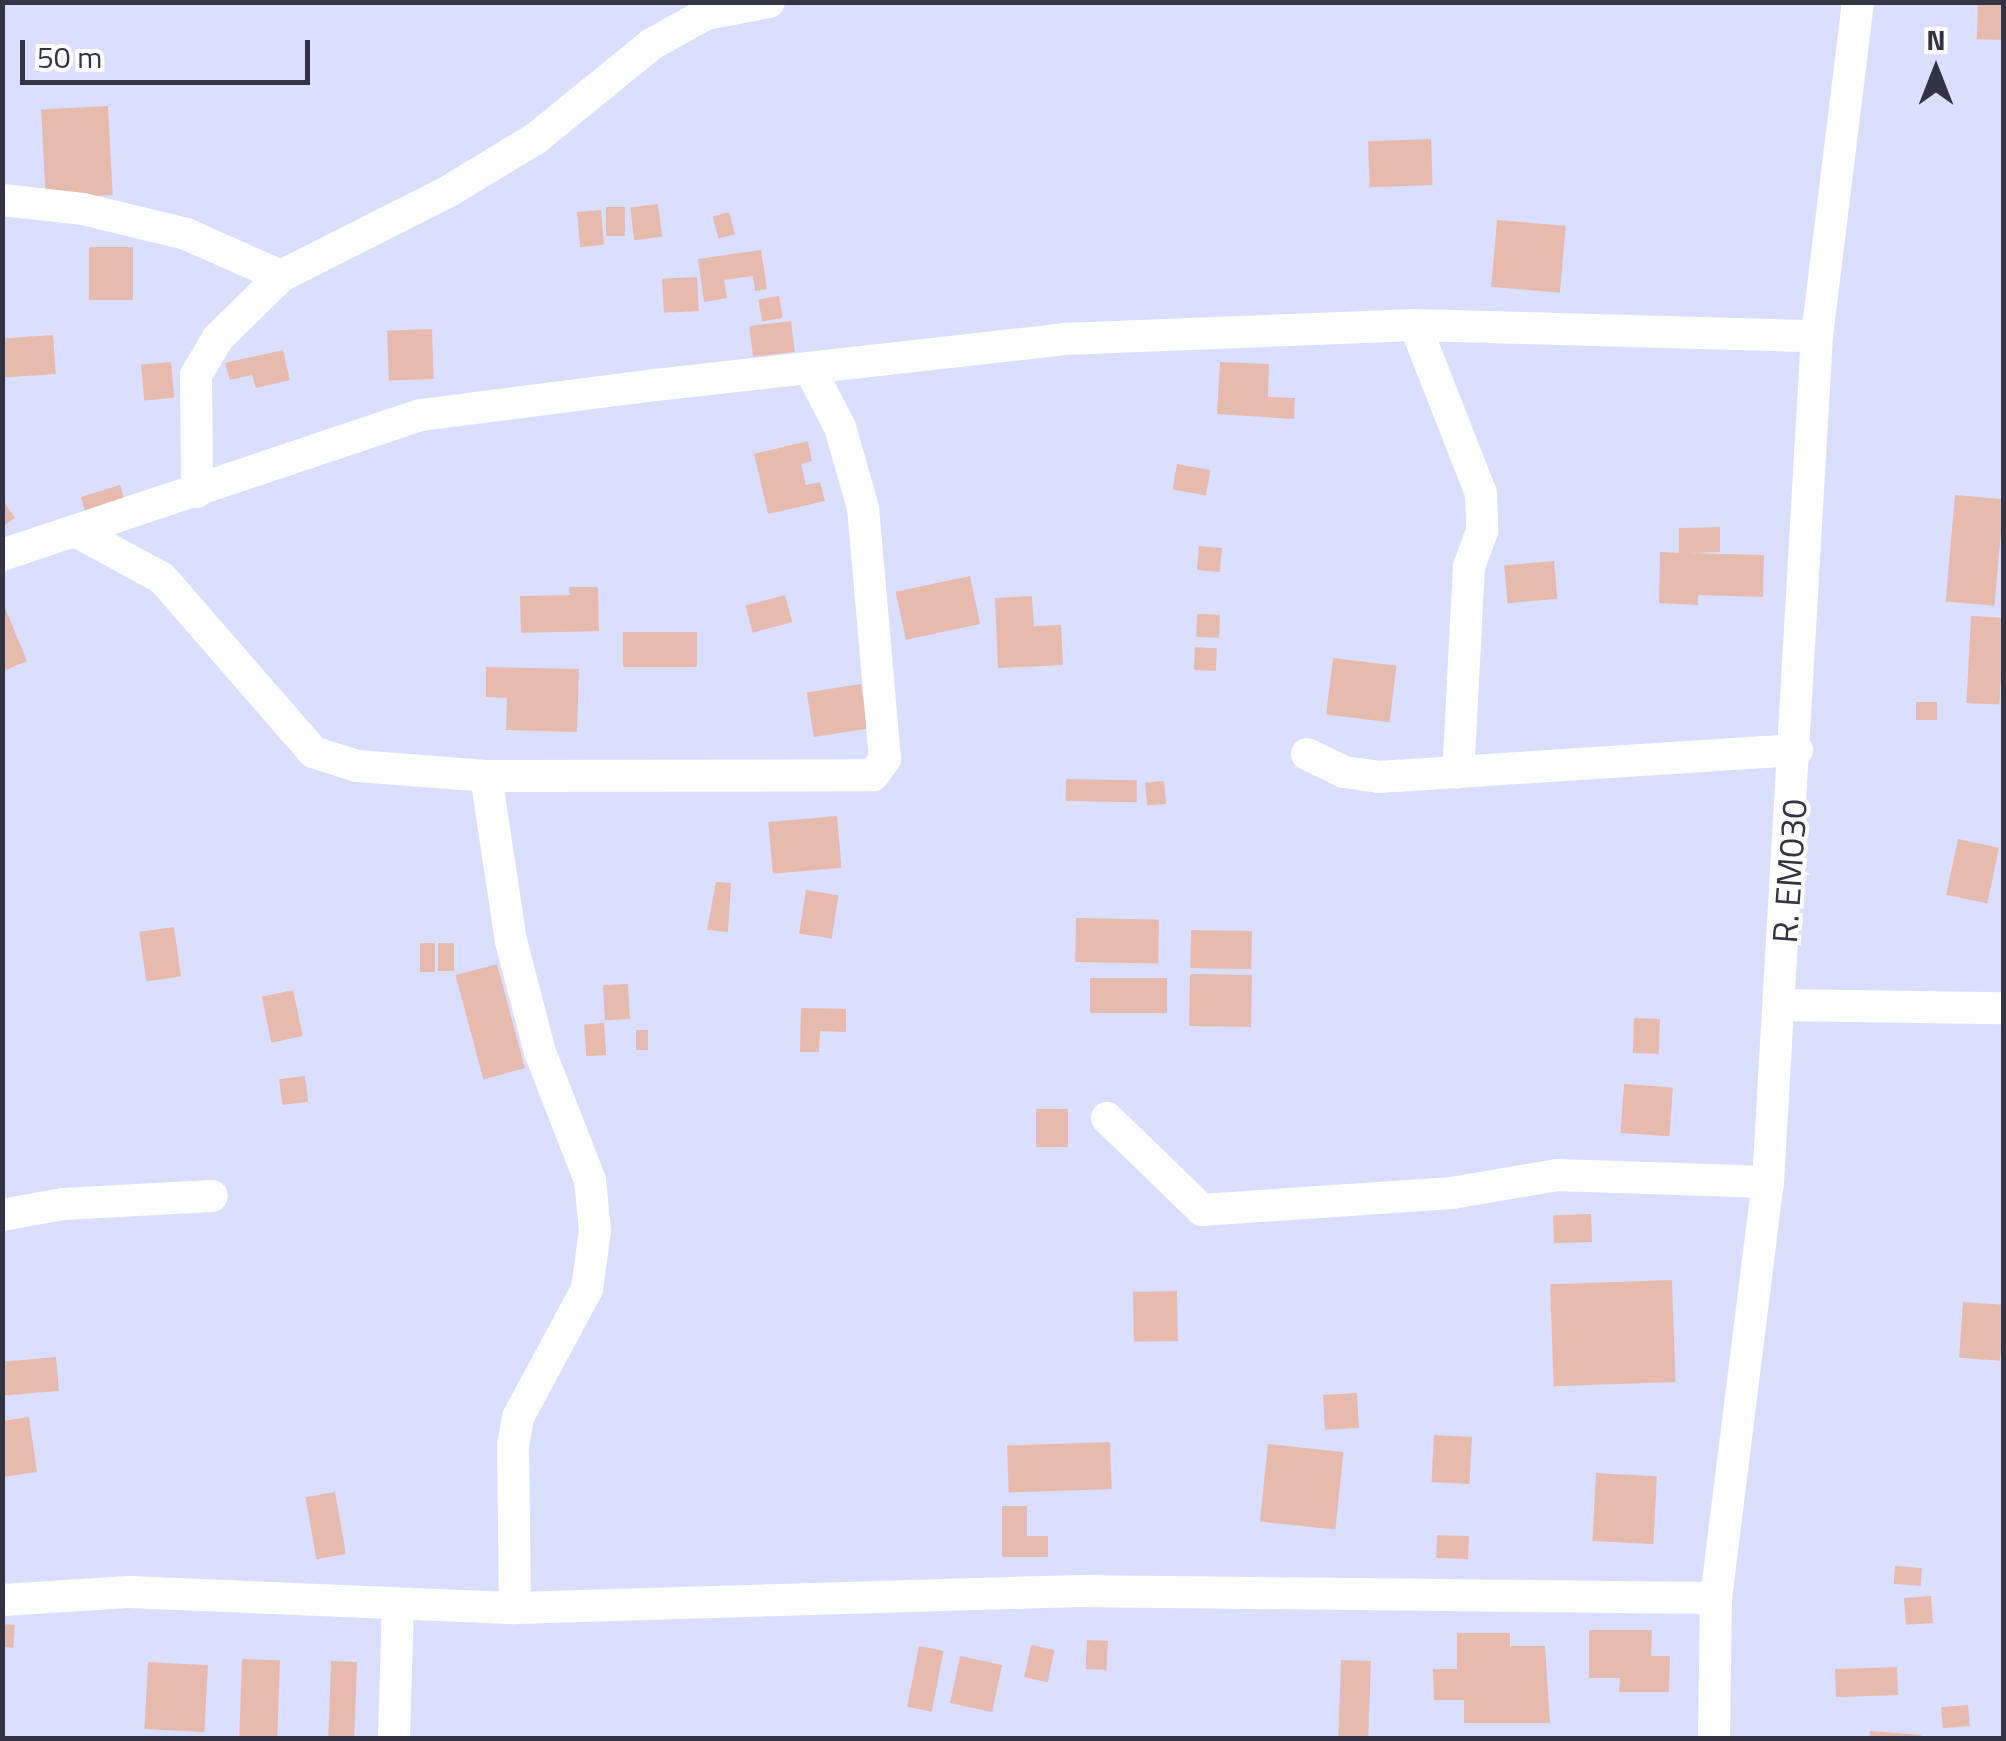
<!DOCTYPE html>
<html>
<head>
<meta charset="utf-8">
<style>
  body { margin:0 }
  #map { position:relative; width:2006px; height:1741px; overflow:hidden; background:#dbdfff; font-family:"Titillium Web",sans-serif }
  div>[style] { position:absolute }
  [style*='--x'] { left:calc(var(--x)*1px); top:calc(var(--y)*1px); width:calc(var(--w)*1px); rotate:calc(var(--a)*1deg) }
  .building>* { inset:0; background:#e6bbad; transform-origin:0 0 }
  .minor>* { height:32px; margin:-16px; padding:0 16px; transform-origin:16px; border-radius:16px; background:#fff }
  span { translate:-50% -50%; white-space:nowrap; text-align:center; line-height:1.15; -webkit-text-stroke:8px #fff; paint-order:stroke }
  .street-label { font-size:35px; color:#323443 }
  .frame { position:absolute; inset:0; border:5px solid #323443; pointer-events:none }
  .north { position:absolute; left:1886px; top:20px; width:100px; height:100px; -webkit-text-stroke:8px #fff; paint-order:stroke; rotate:0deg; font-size:28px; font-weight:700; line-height:40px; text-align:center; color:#323443 }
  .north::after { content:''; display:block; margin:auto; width:35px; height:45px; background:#323443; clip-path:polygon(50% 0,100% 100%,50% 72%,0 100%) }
  .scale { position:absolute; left:20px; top:40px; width:290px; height:45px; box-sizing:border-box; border:5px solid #323443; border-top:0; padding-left:12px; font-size:30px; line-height:35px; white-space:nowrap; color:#323443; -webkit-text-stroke:8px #fff; paint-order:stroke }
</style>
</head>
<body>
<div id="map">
  <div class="building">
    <div style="left:1978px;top:4px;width:26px;height:35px;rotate:2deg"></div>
    <div style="left:108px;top:106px;width:89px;height:67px;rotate:87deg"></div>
    <div style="left:1431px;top:139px;width:46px;height:63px;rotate:88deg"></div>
    <div style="left:658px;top:204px;width:33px;height:28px;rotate:83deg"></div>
    <div style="left:606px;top:207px;width:19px;height:29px"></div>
    <div style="left:601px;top:210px;width:35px;height:24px;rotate:85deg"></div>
    <div style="left:729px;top:212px;width:23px;height:17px;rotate:75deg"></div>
    <div style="left:1497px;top:220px;width:69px;height:67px;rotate:5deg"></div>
    <div style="left:89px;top:247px;width:44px;height:53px"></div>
    <div style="clip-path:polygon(761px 250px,767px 289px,755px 291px,753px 276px,724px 280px,727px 298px,704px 302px,698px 259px)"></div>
    <div style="left:697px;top:277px;width:34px;height:35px;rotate:87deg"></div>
    <div style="left:779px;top:296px;width:22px;height:21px;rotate:80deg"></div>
    <div style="left:791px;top:321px;width:31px;height:42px;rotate:83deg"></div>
    <div style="left:432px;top:329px;width:50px;height:45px;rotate:88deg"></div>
    <div style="left:53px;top:335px;width:39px;height:51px;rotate:86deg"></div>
    <div style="clip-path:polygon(283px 350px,290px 380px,256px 388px,252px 375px,230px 380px,225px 363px)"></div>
    <div style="left:171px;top:362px;width:36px;height:30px;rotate:85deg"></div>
    <div style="clip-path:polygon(1220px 362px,1269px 364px,1268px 397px,1295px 398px,1294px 419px,1217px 414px)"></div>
    <div style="clip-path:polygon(808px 441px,812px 461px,801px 464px,806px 485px,820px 482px,825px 501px,768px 514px,754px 454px)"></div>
    <div style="left:1177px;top:464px;width:34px;height:26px;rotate:10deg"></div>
    <div style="left:120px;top:485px;width:24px;height:41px;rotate:73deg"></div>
    <div style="left:1955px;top:495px;width:49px;height:107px;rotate:5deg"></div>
    <div style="clip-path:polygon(2px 499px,15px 518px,2px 527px)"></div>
    <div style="clip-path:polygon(1720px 527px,1720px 552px,1688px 553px,1764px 555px,1763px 597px,1698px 595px,1698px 605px,1659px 603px,1660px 552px,1679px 553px,1679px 528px)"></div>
    <div style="left:1199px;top:546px;width:23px;height:24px;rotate:5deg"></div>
    <div style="left:1554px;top:561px;width:38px;height:50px;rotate:85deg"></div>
    <div style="left:970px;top:576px;width:49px;height:76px;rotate:78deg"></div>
    <div style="clip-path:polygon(569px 587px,598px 587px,599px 631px,521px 633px,520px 596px,570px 595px)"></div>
    <div style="left:785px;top:595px;width:28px;height:41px;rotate:75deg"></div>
    <div style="clip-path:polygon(1032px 596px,1034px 626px,1061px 625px,1063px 665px,998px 668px,995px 598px)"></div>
    <div style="clip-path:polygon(3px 603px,27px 661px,3px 671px)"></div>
    <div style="left:1197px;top:614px;width:23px;height:23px;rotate:2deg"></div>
    <div style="left:1971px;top:616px;width:33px;height:87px;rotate:3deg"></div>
    <div style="left:623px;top:632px;width:74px;height:35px"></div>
    <div style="left:1195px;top:647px;width:22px;height:23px;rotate:3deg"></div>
    <div style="left:1333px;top:658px;width:64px;height:57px;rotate:7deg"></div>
    <div style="clip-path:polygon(486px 667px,579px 669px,577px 732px,506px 730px,507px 698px,486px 697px)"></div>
    <div style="left:861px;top:684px;width:45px;height:55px;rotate:81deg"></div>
    <div style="left:1916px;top:702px;width:21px;height:18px"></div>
    <div style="left:1066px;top:779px;width:71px;height:22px;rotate:1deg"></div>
    <div style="left:1164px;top:781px;width:23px;height:19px;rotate:85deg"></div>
    <div style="left:837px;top:816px;width:52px;height:69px;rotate:85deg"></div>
    <div style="left:1958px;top:839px;width:42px;height:57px;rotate:12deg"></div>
    <div style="clip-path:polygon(716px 882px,731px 883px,728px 932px,707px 930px)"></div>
    <div style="left:806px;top:890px;width:33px;height:44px;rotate:9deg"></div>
    <div style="left:1076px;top:918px;width:83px;height:44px;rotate:1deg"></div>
    <div style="left:174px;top:927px;width:50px;height:35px;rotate:82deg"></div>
    <div style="left:1191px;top:930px;width:61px;height:38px;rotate:1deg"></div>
    <div style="left:435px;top:943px;width:29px;height:15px;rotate:90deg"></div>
    <div style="left:438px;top:943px;width:16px;height:28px"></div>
    <div style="left:497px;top:964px;width:108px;height:43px;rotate:75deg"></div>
    <div style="left:1190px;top:974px;width:62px;height:52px;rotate:1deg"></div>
    <div style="left:1090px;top:978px;width:77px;height:35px"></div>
    <div style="left:628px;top:984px;width:35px;height:25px;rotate:87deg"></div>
    <div style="left:293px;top:990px;width:47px;height:32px;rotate:78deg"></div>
    <div style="clip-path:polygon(801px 1008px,846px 1009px,846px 1032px,820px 1031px,819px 1052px,800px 1052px)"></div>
    <div style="left:1634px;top:1018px;width:26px;height:35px;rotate:2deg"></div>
    <div style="left:604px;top:1023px;width:32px;height:20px;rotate:86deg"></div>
    <div style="left:636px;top:1030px;width:12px;height:20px"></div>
    <div style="left:305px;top:1076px;width:26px;height:26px;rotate:83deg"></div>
    <div style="left:1624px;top:1084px;width:49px;height:49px;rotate:4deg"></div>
    <div style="left:1036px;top:1109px;width:32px;height:38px"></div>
    <div style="left:1591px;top:1214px;width:28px;height:38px;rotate:88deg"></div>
    <div style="left:1672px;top:1280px;width:102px;height:122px;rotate:88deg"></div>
    <div style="left:1177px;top:1291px;width:50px;height:44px;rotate:89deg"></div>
    <div style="left:1963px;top:1302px;width:41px;height:56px;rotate:4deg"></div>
    <div style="left:56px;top:1357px;width:34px;height:54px;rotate:85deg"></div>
    <div style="left:1357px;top:1393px;width:35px;height:34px;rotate:87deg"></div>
    <div style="clip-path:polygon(29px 1417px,37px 1472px,2px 1477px,2px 1421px)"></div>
    <div style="left:1434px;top:1435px;width:38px;height:47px;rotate:3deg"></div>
    <div style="left:1110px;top:1442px;width:47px;height:103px;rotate:88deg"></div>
    <div style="left:1268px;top:1444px;width:76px;height:78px;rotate:6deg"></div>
    <div style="left:1596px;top:1473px;width:61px;height:68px;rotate:3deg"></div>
    <div style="left:335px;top:1492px;width:63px;height:30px;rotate:80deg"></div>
    <div style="clip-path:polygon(1002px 1506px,1027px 1506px,1027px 1536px,1048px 1536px,1048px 1557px,1002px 1557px)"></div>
    <div style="left:1437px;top:1535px;width:32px;height:23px;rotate:2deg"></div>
    <div style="left:1895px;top:1566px;width:27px;height:18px;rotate:4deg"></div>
    <div style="left:1931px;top:1596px;width:27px;height:27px;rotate:86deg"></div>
    <div style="left:2px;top:1624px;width:13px;height:23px;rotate:4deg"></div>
    <div style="clip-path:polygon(1589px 1630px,1652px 1630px,1651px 1656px,1670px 1656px,1669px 1692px,1619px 1692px,1620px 1678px,1589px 1678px)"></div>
    <div style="clip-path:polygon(1457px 1633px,1510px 1633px,1510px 1646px,1545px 1646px,1550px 1723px,1464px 1723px,1464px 1700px,1434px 1700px,1433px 1669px,1457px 1669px)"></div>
    <div style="left:1087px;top:1640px;width:21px;height:29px;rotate:3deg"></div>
    <div style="left:1031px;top:1645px;width:24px;height:33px;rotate:12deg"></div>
    <div style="left:919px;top:1646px;width:25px;height:62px;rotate:11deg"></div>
    <div style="left:960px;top:1656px;width:43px;height:48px;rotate:12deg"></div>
    <div style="left:242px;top:1659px;width:38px;height:79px;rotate:2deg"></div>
    <div style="left:1341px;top:1660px;width:30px;height:78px;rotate:2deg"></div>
    <div style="left:331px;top:1661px;width:26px;height:77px;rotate:2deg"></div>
    <div style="left:148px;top:1662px;width:60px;height:67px;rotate:3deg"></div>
    <div style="left:1897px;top:1667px;width:28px;height:62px;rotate:88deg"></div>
    <div style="left:1968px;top:1705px;width:21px;height:27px;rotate:85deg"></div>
    <div style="clip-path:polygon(1870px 1731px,1921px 1735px,1920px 1738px,1869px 1738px)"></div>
  </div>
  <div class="minor">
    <div style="--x:2;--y:200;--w:81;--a:6.3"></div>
    <div style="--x:83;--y:209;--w:106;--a:13.6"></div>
    <div style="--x:186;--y:234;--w:104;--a:23.9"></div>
    <div style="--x:1415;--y:325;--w:180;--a:68.6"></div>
    <div style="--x:1481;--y:493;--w:38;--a:88"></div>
    <div style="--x:1482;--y:531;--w:37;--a:110"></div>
    <div style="--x:1469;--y:566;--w:207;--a:93"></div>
    <div style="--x:197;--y:492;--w:117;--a:-90.5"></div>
    <div style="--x:196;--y:375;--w:43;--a:-59.3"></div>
    <div style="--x:218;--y:338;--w:88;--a:-44.5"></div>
    <div style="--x:281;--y:276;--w:188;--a:-26.8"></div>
    <div style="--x:449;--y:191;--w:100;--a:-31.2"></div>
    <div style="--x:535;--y:139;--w:151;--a:-39.1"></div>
    <div style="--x:652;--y:44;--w:62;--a:-29.1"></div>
    <div style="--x:706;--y:14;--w:64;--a:-10.8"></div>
    <div style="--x:79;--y:533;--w:94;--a:28.5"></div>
    <div style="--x:162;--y:578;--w:230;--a:49"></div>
    <div style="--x:313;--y:752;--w:46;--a:17.7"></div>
    <div style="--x:357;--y:766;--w:129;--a:4.4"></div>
    <div style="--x:486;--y:776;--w:167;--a:81.4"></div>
    <div style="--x:511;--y:941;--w:115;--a:75.4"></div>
    <div style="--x:540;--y:1052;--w:137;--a:68.7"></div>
    <div style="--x:590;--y:1180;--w:50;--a:84.3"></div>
    <div style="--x:595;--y:1230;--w:60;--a:97.7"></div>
    <div style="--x:587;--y:1289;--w:145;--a:118.3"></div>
    <div style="--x:518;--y:1417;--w:27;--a:100"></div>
    <div style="--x:513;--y:1444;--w:164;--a:89.3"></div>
    <div style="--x:2;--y:555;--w:442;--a:-18.5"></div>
    <div style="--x:421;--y:415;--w:237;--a:-7.3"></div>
    <div style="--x:656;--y:385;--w:411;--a:-6.4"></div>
    <div style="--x:1064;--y:339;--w:351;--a:-2.3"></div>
    <div style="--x:1415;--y:325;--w:402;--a:1.6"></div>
    <div style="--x:1307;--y:754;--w:41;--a:25.9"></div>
    <div style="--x:1344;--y:772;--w:35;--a:8"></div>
    <div style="--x:1379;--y:777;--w:419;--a:-3.7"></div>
    <div style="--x:486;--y:776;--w:387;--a:-0.1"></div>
    <div style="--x:873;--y:775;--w:20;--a:-53"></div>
    <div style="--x:885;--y:759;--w:252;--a:-95"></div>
    <div style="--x:863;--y:508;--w:84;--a:-105.9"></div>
    <div style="--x:840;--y:427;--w:67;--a:-117.7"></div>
    <div style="--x:1779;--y:1005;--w:225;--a:0.8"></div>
    <div style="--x:1107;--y:1118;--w:132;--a:44.1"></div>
    <div style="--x:1202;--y:1210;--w:251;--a:-3.9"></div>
    <div style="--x:1452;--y:1193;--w:107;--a:-9.7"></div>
    <div style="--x:1557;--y:1175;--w:211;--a:1.9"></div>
    <div style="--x:2;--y:1215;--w:62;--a:-10.2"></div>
    <div style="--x:63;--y:1204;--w:149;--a:-3.1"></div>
    <div style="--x:2;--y:1600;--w:127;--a:-3.6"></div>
    <div style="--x:129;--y:1592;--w:386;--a:2.4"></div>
    <div style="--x:515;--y:1608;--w:563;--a:-1.73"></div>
    <div style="--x:1078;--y:1591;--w:638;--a:0.63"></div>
    <div style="--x:394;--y:1738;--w:132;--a:-88.3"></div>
    <div style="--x:1714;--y:1738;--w:140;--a:-89.2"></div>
    <div style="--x:1716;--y:1598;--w:419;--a:-82.9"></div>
    <div style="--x:1768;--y:1182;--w:847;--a:-86.69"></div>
    <div style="--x:1817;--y:336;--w:337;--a:-83"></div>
  </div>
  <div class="street-label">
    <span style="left:1789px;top:871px;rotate:-86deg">R. EM030</span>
  </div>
  <div class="frame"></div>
  <div class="north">N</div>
  <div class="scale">50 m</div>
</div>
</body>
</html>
